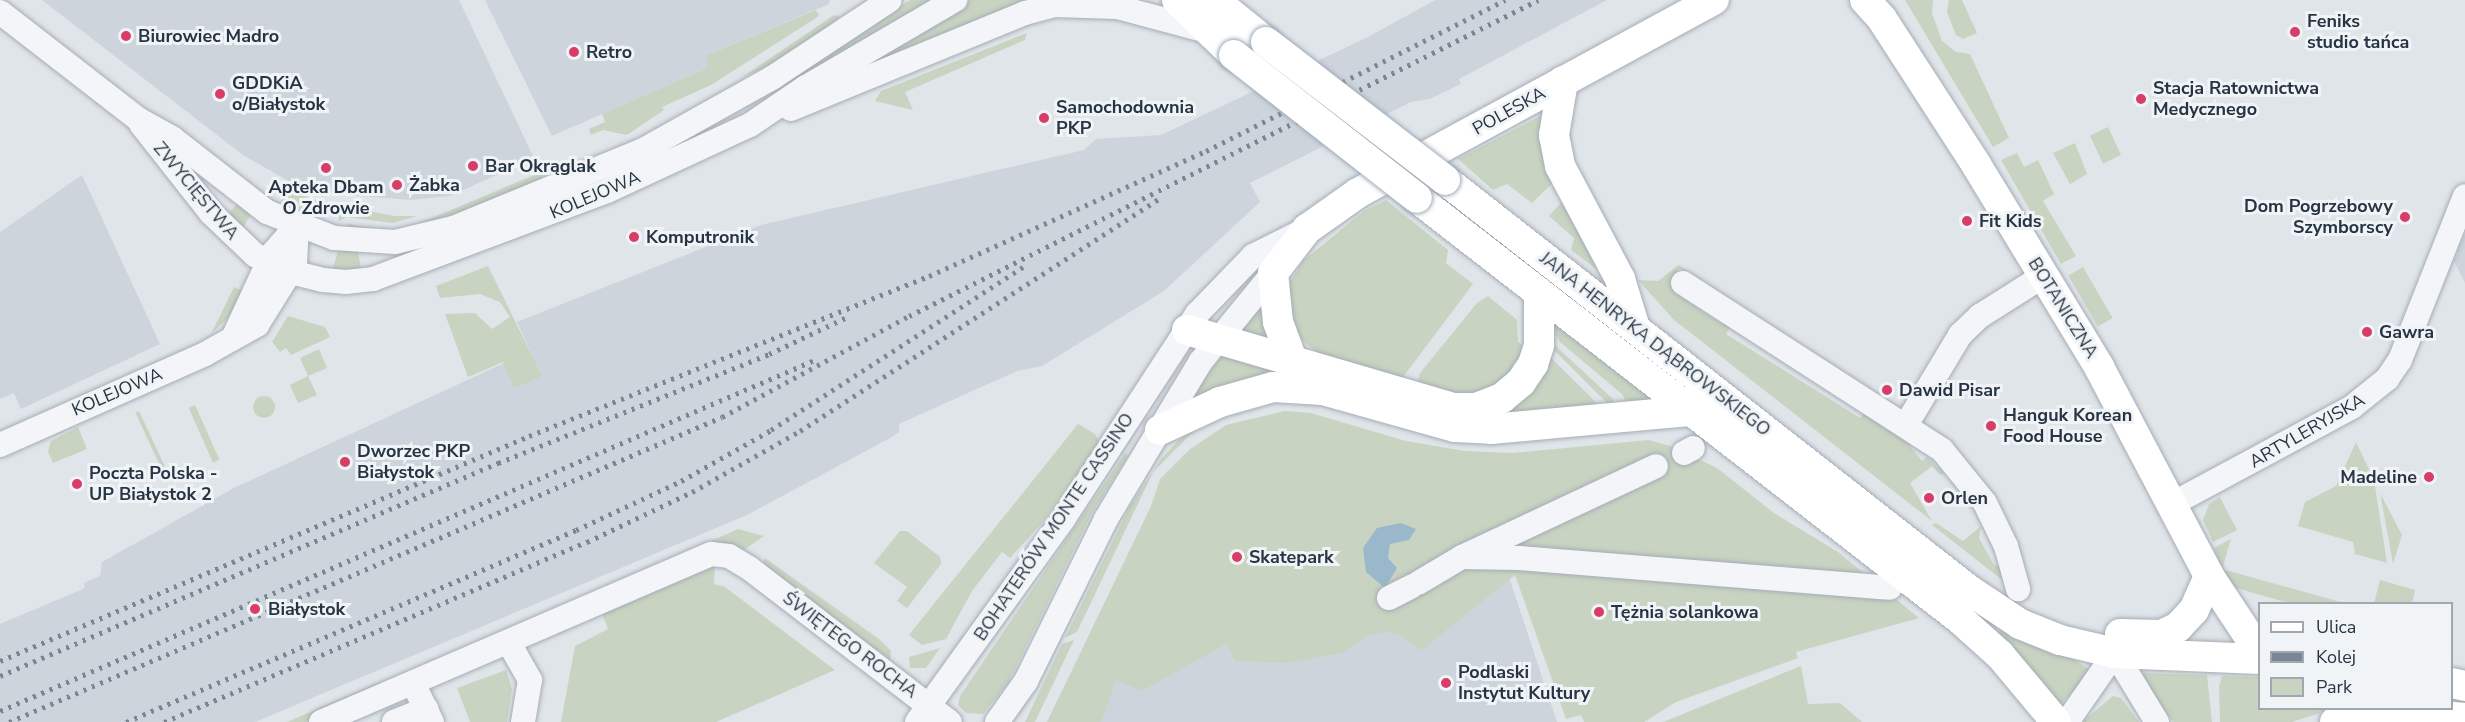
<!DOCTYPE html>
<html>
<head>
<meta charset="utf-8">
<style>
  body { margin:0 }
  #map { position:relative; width:2465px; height:722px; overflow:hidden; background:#e0e5ea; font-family:"Nunito Sans",sans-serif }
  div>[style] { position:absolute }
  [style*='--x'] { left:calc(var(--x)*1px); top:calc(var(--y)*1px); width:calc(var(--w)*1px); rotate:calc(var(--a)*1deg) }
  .built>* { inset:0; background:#ced4dc }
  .green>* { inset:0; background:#c8d4c1; transform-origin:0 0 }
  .round { border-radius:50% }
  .water>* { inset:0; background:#99b8cc }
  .roads { filter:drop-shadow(0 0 2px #a5acb5) drop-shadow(0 0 2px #a5acb5) }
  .minor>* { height:24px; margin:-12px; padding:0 12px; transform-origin:12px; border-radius:12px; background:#f3f5f8 }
  .major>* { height:30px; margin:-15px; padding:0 15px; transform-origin:15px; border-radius:15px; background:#fff }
  .rail>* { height:4.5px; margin-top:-2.25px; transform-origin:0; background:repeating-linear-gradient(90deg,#788695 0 3px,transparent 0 9px) }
  .bridges { filter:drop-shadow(0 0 2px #9eabb7) drop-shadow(0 0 2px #9eabb7) }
  .major-bridge>* { height:30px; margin:-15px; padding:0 15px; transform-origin:15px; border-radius:15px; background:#fff }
  .dots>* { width:16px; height:16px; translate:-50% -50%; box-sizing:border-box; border:3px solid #f0f4f7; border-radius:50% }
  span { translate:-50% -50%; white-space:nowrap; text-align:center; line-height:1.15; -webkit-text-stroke:6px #f0f4f7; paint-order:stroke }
  .poi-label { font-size:18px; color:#273443; font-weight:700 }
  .left { translate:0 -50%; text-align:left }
  .right { translate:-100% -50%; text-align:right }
  .street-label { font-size:18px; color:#273443 }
  .legend { position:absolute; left:2258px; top:602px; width:195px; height:108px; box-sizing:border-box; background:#f0f4f7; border:2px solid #a0a7af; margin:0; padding:8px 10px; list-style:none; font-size:18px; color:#273443 }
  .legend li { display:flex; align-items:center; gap:12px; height:30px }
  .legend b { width:30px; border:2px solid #a0a7af }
</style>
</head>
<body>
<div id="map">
  <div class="built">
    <div style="clip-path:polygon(42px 0,459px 0,534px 158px,450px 196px,411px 200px,345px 195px,292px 183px,243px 155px)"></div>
    <div style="clip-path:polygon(485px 0,830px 0,829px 4px,707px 55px,707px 68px,552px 136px)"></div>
    <div style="clip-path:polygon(1435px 0,1607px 0,1459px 79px,1461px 84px,1430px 99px,1411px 102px,1250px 183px,1260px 202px,1164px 291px,1042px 366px,1017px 371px,899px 424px,899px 432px,890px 438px,747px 515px,255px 722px,0 722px,0 624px,85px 588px,84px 583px,100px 576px,102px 562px,234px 488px,530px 351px,517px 322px,761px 225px,1084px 150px,1096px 139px,1161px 135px,1368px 37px)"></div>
    <div style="clip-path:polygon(82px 175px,160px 344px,21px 409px,14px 393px,0 399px,0 232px)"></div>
    <div style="clip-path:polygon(2465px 234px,2465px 283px,2454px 261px)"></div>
    <div style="clip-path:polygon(1499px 547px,1557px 722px,1082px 722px,1110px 679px)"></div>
  </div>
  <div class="green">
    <div style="clip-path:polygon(910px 0,930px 0,785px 86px,784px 83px)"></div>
    <div style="clip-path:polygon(970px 0,1027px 0,811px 92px,960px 7px)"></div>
    <div style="clip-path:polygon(1905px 0,1933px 0,1932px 13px,1942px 41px,1956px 52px,1970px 54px,2009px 138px,1993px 147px)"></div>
    <div style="clip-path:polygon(1949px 0,1962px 0,1977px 33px,1963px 39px,1956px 35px,1947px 12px)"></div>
    <div style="clip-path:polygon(816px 10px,819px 16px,711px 85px,662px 107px,664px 110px,627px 135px,603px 130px,591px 135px,589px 129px,605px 122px,602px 114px,707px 68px,707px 55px)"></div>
    <div style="clip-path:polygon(834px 15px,840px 17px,832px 25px,779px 61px,741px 78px)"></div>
    <div style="clip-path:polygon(1027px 33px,1025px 40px,905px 92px,913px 110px,875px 101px,881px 91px)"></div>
    <div style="clip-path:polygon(1550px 111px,1556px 180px,1532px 203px,1507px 184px,1493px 190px,1458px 159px)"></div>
    <div style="left:2108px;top:127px;width:31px;height:20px;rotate:65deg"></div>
    <div style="clip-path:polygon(2075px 143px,2087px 174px,2070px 184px,2053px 153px)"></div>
    <div style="clip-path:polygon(2017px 153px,2024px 167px,2038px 160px,2054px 194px,2043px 201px,2076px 256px,2061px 264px,2001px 160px)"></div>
    <div style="clip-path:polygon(544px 171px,541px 182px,470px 212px,398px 232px,343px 230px,349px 224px,385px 231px,413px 226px)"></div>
    <div style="clip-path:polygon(291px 192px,330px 204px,324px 218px,281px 201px)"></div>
    <div style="clip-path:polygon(1566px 197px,1603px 274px,1571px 250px,1574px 238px,1549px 216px)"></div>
    <div style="clip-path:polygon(1386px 200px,1448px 250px,1446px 263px,1473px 284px,1400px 381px,1320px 354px,1304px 342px,1291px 323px,1285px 290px,1303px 261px,1364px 211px)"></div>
    <div style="clip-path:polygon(239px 202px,253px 211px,240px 232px,227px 215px)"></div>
    <div style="clip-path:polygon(341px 206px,395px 216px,417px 216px,393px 223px,346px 217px,338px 222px)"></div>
    <div style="clip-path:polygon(339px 248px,358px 251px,361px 269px,332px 271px)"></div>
    <div style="clip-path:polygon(1679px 265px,1687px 271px,1679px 269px,1674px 277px,1679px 281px,1673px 292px,1722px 324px,1726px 320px,1732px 324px,1726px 334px,1860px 418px,1867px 409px,1895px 427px,1922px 461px,1927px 457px,1945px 474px,1940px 475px,1932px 466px,1910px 483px,1932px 521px,1674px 320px,1638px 280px,1658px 281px)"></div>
    <div style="clip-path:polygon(488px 266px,542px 376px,519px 386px,513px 387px,503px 362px,468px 377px,445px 314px,475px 313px,492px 329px,510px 317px,500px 302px,480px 294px,440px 298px,436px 286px)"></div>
    <div style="left:2083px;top:267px;width:59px;height:17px;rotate:60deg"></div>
    <div style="clip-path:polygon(234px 287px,246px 292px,234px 312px,211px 334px)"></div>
    <div style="clip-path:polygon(1488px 296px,1517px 320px,1518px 342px,1526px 348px,1511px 376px,1475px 397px,1417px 386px,1420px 373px,1477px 303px)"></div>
    <div style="clip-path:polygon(1266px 297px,1279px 343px,1239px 330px)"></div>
    <div style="clip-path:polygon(288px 316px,325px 327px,330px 337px,291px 355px,286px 348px,280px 352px,272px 342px)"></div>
    <div style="clip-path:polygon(1547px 317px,1658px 405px,1627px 405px,1623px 395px,1560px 342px)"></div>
    <div style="clip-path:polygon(1547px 338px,1613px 399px,1615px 406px,1610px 406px,1547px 343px)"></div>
    <div style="clip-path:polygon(319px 349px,327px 368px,308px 376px,317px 395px,298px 403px,290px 385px,308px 376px,300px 358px)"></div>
    <div style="clip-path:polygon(1224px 352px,1323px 377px,1180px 414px)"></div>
    <div style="clip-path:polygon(1545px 352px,1602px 408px,1476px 416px)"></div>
    <div class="round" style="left:253px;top:396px;width:22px;height:22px"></div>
    <div style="clip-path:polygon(1300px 397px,1388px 421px,1317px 402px,1283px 400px,1253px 404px,1213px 419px,1191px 434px,1153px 472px,1077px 632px,1065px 638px,1130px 506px,1162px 458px,1179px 440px,1223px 410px,1267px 398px)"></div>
    <div style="left:195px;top:405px;width:60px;height:7px;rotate:66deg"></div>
    <div style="left:139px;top:411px;width:67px;height:4px;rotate:65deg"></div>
    <div style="clip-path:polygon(1284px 411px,1311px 413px,1406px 441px,1465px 451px,1513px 453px,1649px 440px,1670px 446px,1717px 468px,1774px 513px,1838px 552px,1919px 618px,1796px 652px,1798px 658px,1676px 702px,1644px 722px,1584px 722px,1581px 715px,1566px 719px,1515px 575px,1422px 650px,1400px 635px,1385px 632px,1370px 635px,1341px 653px,1288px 663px,1235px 661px,1226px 644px,1142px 691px,1116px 680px,1101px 722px,1047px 722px,1151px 506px,1160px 479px,1189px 450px,1226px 425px)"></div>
    <div style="clip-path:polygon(1078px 424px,1095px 434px,1099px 441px,1052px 512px,1010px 558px,1002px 552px,972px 591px,946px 639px,922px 645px,909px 635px)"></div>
    <div style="clip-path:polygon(78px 427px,87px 449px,53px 463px,48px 452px,51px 441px)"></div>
    <div style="clip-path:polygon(2356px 442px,2374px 480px,2387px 563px,2355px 554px,2353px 542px,2298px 526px,2305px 502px,2336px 486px)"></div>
    <div style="clip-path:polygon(1125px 453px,1128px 456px,1092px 513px,1008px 683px,983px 714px,966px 713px,958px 705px,960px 696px)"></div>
    <div style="clip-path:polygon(2380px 493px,2402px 535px,2393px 564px,2380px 492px)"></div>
    <div style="clip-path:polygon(2220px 497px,2237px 530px,2213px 542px,2203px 520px,2209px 504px)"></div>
    <div style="clip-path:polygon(1936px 523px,1963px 541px,1981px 526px,1979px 538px,1994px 565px,2003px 567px,2001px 579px,1932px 525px)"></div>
    <div style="clip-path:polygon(738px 529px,764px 536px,744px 550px,680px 555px)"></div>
    <div style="clip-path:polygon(900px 531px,907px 531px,940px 557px,941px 564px,907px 608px,897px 601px,907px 587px,874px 563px)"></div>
    <div style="clip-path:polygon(2231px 539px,2222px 569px,2214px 548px)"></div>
    <div style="clip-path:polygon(765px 558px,879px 639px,891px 651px,890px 660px,762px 565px)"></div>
    <div style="clip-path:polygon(715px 564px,714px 584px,725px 587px,835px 670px,716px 722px,561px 722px,575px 646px,608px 629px,601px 611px,558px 635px,555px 629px)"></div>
    <div style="clip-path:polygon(2222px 569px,2344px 603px,2289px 603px,2232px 587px)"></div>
    <div style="clip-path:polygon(2380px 580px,2415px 590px,2412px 603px,2374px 603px)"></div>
    <div style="clip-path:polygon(2003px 629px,2070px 657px,2093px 672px,2059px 705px,1998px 634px)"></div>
    <div style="clip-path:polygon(1074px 640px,1035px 722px,1025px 722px,1062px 644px)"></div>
    <div style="clip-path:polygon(940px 648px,926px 668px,910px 668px,909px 657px)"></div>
    <div style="clip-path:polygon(1801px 666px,1808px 704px,1840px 703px,1862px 722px,1663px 722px)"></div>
    <div style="clip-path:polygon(506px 670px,512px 689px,507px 722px,470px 722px,457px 688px)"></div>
    <div style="clip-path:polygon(2139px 673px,2207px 675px,2212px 722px,2173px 722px)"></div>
    <div style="clip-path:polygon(2222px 676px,2259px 677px,2260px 708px,2333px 709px,2292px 722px,2220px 722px,2219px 686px)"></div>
    <div style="clip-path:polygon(380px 682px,388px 686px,305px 722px,287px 722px)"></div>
    <div style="clip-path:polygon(2113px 696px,2121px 698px,2139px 722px,2082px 722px)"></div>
  </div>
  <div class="water">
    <div style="clip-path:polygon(1401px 523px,1416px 529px,1409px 540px,1390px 544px,1388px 558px,1397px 568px,1385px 588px,1366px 572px,1363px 548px,1377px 528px)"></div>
  </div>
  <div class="roads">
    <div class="minor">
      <div style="--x:0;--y:12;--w:175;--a:37.8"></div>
      <div style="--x:138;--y:119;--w:39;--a:29"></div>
      <div style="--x:172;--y:138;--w:120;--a:37.9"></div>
      <div style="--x:267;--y:212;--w:72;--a:21.2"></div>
      <div style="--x:334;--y:238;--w:61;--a:3.8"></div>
      <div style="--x:395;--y:242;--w:60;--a:-13.6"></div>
      <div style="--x:453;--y:228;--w:205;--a:-22.3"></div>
      <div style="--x:643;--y:150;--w:148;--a:-29.2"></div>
      <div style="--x:772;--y:78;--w:141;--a:-33.5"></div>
      <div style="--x:791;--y:109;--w:253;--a:-22.3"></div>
      <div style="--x:1025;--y:13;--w:30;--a:-15"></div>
      <div style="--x:1054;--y:5;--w:63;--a:1.8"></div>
      <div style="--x:1117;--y:7;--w:93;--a:14.9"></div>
      <div style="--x:141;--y:124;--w:113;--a:51.8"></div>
      <div style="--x:211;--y:213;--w:61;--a:43.7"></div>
      <div style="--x:255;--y:255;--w:40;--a:25"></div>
      <div style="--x:291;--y:272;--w:33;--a:14"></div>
      <div style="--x:323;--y:280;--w:23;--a:5"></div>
      <div style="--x:346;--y:282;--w:27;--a:-6"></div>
      <div style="--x:373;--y:279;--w:250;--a:-20.6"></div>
      <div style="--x:607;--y:191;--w:157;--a:-24.8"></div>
      <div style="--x:750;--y:125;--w:68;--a:-34.2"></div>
      <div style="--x:806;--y:87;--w:173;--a:-30.3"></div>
      <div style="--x:1683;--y:283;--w:308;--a:32.8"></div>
      <div style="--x:1942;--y:450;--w:68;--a:50.9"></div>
      <div style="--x:1985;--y:503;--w:48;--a:64"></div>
      <div style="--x:2006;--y:546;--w:45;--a:74.4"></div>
      <div style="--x:233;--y:338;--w:93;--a:-65.1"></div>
      <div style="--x:272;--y:254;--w:38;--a:-49"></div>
      <div style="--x:1906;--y:425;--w:105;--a:-59"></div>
      <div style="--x:1960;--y:335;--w:28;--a:-44"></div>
      <div style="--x:1980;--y:316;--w:75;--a:-32.4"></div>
      <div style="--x:0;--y:445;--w:224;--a:-23.9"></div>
      <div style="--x:205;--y:354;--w:60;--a:-29.1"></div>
      <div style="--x:257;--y:325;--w:72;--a:-58.1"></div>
      <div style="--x:295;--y:264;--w:39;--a:-87"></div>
      <div style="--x:1684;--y:453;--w:10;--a:-29"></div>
      <div style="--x:2174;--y:503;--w:202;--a:-28.3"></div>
      <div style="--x:2352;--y:407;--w:45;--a:-38.7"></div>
      <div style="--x:2387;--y:379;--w:23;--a:-56"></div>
      <div style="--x:2400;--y:360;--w:176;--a:-68.4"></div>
      <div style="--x:1462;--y:557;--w:57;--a:1"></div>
      <div style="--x:1519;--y:558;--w:372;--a:4.6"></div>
      <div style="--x:1418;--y:583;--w:51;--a:-30.6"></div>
      <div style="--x:1462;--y:557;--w:214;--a:-25.1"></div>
      <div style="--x:1389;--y:598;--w:25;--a:-27"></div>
      <div style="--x:509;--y:643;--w:43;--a:60.4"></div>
      <div style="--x:530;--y:680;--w:43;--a:99.5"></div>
      <div style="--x:413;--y:683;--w:43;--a:64"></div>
      <div style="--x:321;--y:722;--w:425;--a:-23.3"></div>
      <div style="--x:711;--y:554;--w:18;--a:6"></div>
      <div style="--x:729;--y:556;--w:23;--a:31"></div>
      <div style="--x:749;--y:568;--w:253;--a:37.5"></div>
      <div style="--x:394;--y:722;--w:35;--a:-22"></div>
      <div style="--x:917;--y:722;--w:251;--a:-54.2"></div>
      <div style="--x:1064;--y:518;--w:244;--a:-56.9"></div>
      <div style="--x:1197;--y:314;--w:81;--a:-46"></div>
      <div style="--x:1253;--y:256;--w:58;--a:-26.6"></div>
      <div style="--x:997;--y:722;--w:50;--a:-54.7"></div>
      <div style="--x:1026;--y:681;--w:181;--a:-63.7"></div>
      <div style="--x:1106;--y:519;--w:184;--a:-59"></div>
      <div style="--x:1201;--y:361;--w:114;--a:-50.7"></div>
      <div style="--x:2067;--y:722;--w:84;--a:-55.2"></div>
      <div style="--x:2115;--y:653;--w:81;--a:58.7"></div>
    </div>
    <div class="major">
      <div style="--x:1177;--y:0;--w:79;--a:44"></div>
      <div style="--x:1214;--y:0;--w:67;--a:38.9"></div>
      <div style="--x:1865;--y:0;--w:25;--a:48"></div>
      <div style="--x:1882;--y:19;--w:175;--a:57.1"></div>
      <div style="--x:1977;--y:166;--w:235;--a:58.7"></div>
      <div style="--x:2099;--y:367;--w:236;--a:62.2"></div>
      <div style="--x:2209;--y:576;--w:92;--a:56.5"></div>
      <div style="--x:1563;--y:81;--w:55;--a:99.5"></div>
      <div style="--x:1554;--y:135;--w:32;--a:79"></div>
      <div style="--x:1560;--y:166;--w:128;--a:62"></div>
      <div style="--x:1620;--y:279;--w:51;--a:73"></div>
      <div style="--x:1445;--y:180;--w:665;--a:38.04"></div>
      <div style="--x:1969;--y:590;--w:61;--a:33.7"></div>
      <div style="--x:2020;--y:624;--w:43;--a:21.8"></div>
      <div style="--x:2060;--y:640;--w:57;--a:13.3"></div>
      <div style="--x:2115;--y:653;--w:145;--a:2.4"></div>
      <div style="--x:1417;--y:198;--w:688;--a:37.8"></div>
      <div style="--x:1961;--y:620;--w:52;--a:41.9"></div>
      <div style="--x:2000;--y:655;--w:87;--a:50.1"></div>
      <div style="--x:1187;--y:330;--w:278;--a:16.3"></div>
      <div style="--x:1454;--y:408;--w:22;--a:0"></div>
      <div style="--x:1476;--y:408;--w:28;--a:-21"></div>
      <div style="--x:1502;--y:398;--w:25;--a:-40"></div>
      <div style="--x:1521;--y:382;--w:22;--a:-56"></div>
      <div style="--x:1533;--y:364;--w:20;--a:-72"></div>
      <div style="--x:1539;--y:345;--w:52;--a:-90"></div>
      <div style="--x:1292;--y:360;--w:40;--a:-110.2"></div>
      <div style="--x:1278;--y:322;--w:49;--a:-95.8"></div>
      <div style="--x:1273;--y:273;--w:56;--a:-52.3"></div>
      <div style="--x:1307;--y:229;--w:62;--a:-35.2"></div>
      <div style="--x:1358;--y:193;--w:405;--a:-28.5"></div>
      <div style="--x:1160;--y:430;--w:66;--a:-25"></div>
      <div style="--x:1220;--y:402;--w:55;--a:-15.8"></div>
      <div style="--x:1273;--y:387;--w:50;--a:3.4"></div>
      <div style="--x:1323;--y:390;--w:137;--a:15.7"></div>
      <div style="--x:1455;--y:427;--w:36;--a:3"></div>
      <div style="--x:1491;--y:429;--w:199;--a:-5.2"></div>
      <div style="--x:2120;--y:634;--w:41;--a:1.4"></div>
      <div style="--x:2161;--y:635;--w:19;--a:-25"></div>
      <div style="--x:2178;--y:627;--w:23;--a:-47"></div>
      <div style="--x:2194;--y:610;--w:37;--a:-66"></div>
      <div style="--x:2452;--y:683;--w:13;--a:13"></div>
      <div style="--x:2335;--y:722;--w:65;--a:-8.9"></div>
      <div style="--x:2399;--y:712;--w:66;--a:5.2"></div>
    </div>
  </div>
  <div class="rail">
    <div style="--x:0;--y:661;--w:575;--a:-23.04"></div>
    <div style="--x:529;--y:436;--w:431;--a:-21.8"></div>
    <div style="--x:929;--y:276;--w:304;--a:-24.3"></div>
    <div style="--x:1206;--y:151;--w:335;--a:-26.8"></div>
    <div style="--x:0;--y:676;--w:542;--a:-23.16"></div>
    <div style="--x:498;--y:463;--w:292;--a:-21.9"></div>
    <div style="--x:769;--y:354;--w:84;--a:-25.3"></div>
    <div style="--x:0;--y:711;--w:890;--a:-23.31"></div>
    <div style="--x:9;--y:722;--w:775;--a:-23.16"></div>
    <div style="--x:722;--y:417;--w:213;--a:-28.4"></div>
    <div style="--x:909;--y:316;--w:704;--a:-26.67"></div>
    <div style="--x:126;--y:722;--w:489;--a:-23.1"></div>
    <div style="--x:576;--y:530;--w:116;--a:-25"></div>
    <div style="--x:681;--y:481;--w:103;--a:-29.5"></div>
    <div style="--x:771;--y:430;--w:300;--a:-32.9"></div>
    <div style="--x:164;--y:722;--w:460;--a:-23.1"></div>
    <div style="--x:587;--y:542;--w:116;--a:-25.5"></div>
    <div style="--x:692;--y:492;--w:124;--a:-29.5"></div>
    <div style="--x:800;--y:431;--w:431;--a:-32.9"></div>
  </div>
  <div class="bridges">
    <div class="major-bridge">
      <div style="--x:1266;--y:42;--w:226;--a:37.6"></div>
      <div style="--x:1234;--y:55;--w:232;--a:38"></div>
    </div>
  </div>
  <div class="dots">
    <div style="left:2295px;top:32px;background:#d73d66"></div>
    <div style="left:126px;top:36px;background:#d73d66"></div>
    <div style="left:574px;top:52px;background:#d73d66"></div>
    <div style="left:220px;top:94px;background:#d73d66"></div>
    <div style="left:2141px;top:99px;background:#d73d66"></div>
    <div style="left:1044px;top:118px;background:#d73d66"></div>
    <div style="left:473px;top:166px;background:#d73d66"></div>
    <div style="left:326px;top:168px;background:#d73d66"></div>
    <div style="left:397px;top:185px;background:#d73d66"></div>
    <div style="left:2405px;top:217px;background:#d73d66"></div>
    <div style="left:1967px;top:221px;background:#d73d66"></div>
    <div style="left:634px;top:237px;background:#d73d66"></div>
    <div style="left:2367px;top:332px;background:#d73d66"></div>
    <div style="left:1887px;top:390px;background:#d73d66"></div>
    <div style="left:1991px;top:426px;background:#d73d66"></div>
    <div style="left:345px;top:462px;background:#d73d66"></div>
    <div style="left:2429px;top:477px;background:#d73d66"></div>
    <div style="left:77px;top:484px;background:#d73d66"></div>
    <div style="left:1929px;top:498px;background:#d73d66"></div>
    <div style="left:1237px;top:557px;background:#d73d66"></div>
    <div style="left:255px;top:609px;background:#d73d66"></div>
    <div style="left:1599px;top:612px;background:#d73d66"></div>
    <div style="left:1446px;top:683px;background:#d73d66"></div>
  </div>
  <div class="poi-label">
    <span class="left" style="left:2307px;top:32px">Feniks<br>studio tańca</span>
    <span class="left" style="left:138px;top:36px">Biurowiec Madro</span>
    <span class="left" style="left:586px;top:52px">Retro</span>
    <span class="left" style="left:232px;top:94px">GDDKiA<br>o/Białystok</span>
    <span class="left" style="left:2153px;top:99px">Stacja Ratownictwa<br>Medycznego</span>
    <span class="left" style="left:1056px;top:118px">Samochodownia<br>PKP</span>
    <span class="left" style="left:485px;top:166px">Bar Okrąglak</span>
    <span class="left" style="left:409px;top:185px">Żabka</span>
    <span style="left:326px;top:198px">Apteka Dbam<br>O Zdrowie</span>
    <span class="right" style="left:2393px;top:217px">Dom Pogrzebowy<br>Szymborscy</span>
    <span class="left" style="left:1979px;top:221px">Fit Kids</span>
    <span class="left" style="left:646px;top:237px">Komputronik</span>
    <span class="left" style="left:2379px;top:332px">Gawra</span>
    <span class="left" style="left:1899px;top:390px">Dawid Pisar</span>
    <span class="left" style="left:2003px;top:426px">Hanguk Korean<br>Food House</span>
    <span class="left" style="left:357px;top:462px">Dworzec PKP<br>Białystok</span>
    <span class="left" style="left:89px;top:484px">Poczta Polska -<br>UP Białystok 2</span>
    <span class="right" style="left:2417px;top:477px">Madeline</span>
    <span class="left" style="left:1941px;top:498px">Orlen</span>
    <span class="left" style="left:1249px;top:557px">Skatepark</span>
    <span class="left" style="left:268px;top:609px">Białystok</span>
    <span class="left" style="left:1611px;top:612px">Tężnia solankowa</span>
    <span class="left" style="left:1458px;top:683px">Podlaski<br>Instytut Kultury</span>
  </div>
  <div class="street-label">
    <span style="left:1509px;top:111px;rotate:-29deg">POLESKA</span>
    <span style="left:196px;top:191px;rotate:50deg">ZWYCIĘSTWA</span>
    <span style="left:595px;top:195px;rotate:-23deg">KOLEJOWA</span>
    <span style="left:2063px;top:308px;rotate:58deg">BOTANICZNA</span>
    <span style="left:1655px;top:344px;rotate:38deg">JANA HENRYKA DĄBROWSKIEGO</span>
    <span style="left:117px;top:392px;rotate:-23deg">KOLEJOWA</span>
    <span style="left:2307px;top:431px;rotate:-30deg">ARTYLERYJSKA</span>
    <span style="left:1054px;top:527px;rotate:-56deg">BOHATERÓW MONTE CASSINO</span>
    <span style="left:850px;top:645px;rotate:37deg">ŚWIĘTEGO ROCHA</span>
  </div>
  <ul class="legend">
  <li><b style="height:8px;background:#fff"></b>Ulica</li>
  <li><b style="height:8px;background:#788695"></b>Kolej</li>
  <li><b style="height:16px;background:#c8d4c1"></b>Park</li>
  </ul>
</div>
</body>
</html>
